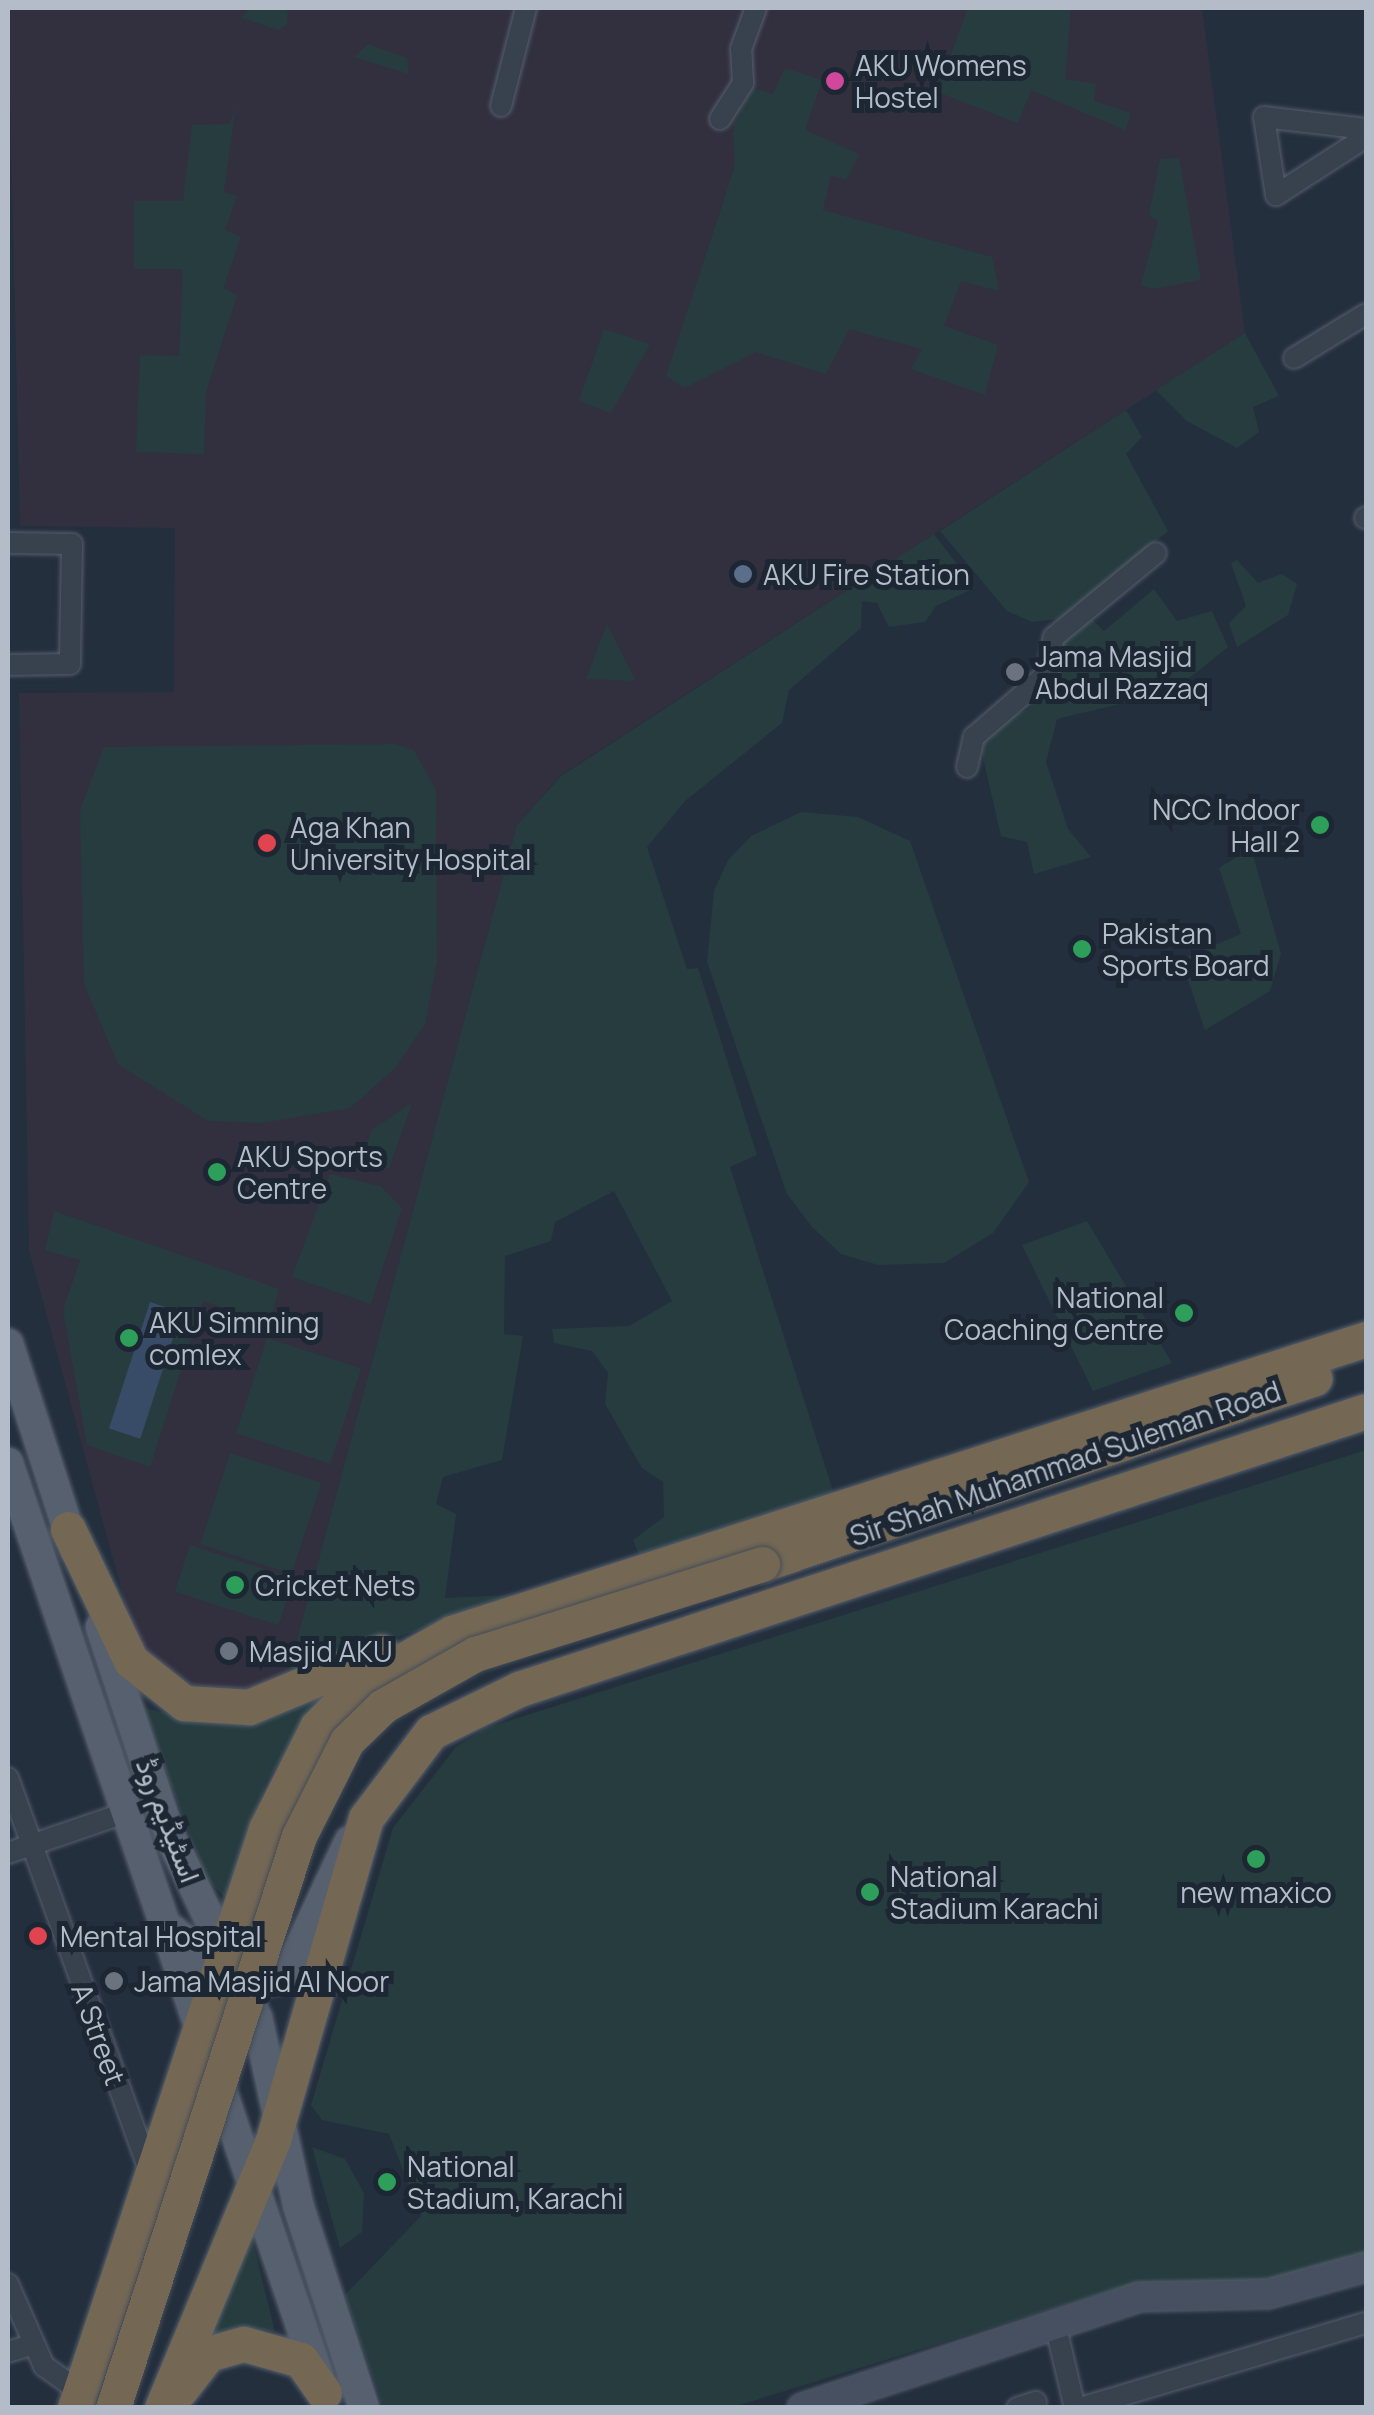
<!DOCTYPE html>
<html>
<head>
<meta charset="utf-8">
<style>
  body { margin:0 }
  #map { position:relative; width:1374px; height:2415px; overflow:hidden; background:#242f3e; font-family:Manrope,Vazirmatn,sans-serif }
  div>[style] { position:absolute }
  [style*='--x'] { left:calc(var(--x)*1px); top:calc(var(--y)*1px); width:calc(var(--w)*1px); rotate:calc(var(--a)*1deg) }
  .medical>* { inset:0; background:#32303f }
  .green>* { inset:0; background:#263c3f; transform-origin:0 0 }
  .water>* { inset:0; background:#394c67; transform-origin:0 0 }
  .roads { filter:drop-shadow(0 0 2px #565f6c) drop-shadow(0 0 2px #565f6c) }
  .street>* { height:20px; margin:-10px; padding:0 10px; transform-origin:10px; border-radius:10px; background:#38414e }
  .secondary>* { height:28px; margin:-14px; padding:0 14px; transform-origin:14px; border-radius:14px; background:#465061 }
  .primary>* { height:30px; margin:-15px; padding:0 15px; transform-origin:15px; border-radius:15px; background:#56606e }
  .highway>* { height:35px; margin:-17.5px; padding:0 17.5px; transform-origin:17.5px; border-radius:17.5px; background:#746855 }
  .bridges { filter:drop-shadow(0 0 2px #434c59) drop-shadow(0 0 2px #434c59) }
  .highway-bridge>* { height:35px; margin:-17.5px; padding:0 17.5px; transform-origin:17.5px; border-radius:17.5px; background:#746855 }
  .dots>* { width:28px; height:28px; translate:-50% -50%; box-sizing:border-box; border:5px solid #1d2633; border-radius:50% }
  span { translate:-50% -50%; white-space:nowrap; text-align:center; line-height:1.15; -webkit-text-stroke:10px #1d2633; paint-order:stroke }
  .poi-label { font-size:28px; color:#b4bcc9 }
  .left { translate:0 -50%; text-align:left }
  .right { translate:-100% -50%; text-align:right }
  .street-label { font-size:28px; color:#b4bcc9 }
  .frame { position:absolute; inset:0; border:10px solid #b4bcc9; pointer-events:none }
</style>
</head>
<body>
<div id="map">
  <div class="medical">
    <div style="clip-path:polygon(8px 8px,1202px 8px,1245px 333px,561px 775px,517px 825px,288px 1673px,240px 1692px,165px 1681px,134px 1636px,29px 1250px,19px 693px,174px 692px,175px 528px,20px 526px)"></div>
  </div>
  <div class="green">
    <div style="clip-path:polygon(251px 8px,288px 8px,287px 24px,279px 30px,241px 18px)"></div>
    <div style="clip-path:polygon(968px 8px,1071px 8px,1065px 79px,1096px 84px,1094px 101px,1131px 113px,1125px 130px,1031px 90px,1018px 123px,937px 92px)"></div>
    <div style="clip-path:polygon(368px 44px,407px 58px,409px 74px,354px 57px)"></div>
    <div style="clip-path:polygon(785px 68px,822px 80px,805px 130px,859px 154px,846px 180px,831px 175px,823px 210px,992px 257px,999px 291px,961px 281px,944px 326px,998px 345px,985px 395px,911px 369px,922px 349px,849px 329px,826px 374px,756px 352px,684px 388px,666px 376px,735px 166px,733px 126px,753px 88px,773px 94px)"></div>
    <div style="clip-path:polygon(236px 104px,224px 192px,237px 196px,225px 230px,241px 237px,223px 288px,237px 295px,206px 392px,204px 454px,136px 452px,140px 355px,179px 356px,183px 269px,134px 269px,134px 201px,183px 201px,192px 125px,230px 124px)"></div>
    <div style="clip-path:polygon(1179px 158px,1201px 280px,1153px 289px,1141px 285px,1158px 221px,1149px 216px,1160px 159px)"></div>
    <div style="clip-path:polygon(604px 329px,650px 344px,611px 413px,579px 401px)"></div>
    <div style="clip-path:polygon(1245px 333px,1279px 396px,1253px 407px,1259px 432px,1237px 448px,1187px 421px,1156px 390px)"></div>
    <div style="clip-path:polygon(1126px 410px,1142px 437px,1126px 454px,1168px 531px,1066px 618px,1032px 622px,1007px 611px,940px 531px)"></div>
    <div style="clip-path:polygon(934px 534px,975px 588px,936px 606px,925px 622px,889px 627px,877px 603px,862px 601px,861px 628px,789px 690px,782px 723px,685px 801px,647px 847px,687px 969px,698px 968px,757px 1155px,730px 1167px,834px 1494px,640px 1557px,633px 1540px,664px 1517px,663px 1482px,642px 1468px,605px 1404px,608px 1373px,592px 1351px,554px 1343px,552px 1329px,629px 1326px,672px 1301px,614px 1191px,555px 1222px,551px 1241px,505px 1256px,504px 1334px,523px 1336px,502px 1460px,443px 1477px,436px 1504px,456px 1514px,445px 1598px,529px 1594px,288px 1673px,517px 825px,561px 776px)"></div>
    <div style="clip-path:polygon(1237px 560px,1258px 583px,1282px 574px,1297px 584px,1288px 615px,1237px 647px,1229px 623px,1246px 606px,1231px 563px)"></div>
    <div style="clip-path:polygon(1154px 589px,1177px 621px,1212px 611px,1228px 647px,1173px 691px,1057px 719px,1046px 762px,1068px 829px,1091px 857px,1034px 874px,1027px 842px,1001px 836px,981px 749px,997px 722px,1028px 710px,1054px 676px,1061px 641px,1092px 619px,1104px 631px)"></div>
    <div style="clip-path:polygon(607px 624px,636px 681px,586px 679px)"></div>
    <div style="clip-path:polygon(394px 744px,414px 750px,436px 790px,437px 962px,425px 1024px,395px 1068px,350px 1108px,261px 1123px,208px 1121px,118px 1064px,84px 984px,80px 810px,104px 747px)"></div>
    <div style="clip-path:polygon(801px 812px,858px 817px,910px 841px,1029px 1182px,993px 1233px,944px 1263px,878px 1265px,841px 1254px,812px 1227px,787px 1194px,707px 962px,714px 891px,728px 860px,751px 836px)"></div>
    <div style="clip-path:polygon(1251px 848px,1281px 954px,1270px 991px,1205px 1030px,1181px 959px,1241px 934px,1219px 868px)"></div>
    <div style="clip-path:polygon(412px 1103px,389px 1168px,368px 1170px,362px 1159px,372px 1130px)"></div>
    <div style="clip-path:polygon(330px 1174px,380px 1186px,402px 1208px,371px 1304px,292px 1277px)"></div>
    <div style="clip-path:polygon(54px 1211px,279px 1289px,269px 1324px,203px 1301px,150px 1467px,87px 1445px,63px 1310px,80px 1260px,45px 1250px)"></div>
    <div style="clip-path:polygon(1087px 1221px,1172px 1363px,1093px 1391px,1022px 1245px)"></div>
    <div style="left:267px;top:1338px;width:99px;height:100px;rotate:18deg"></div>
    <div style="clip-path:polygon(1366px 1450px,1366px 2256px,1272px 2284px,1119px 2288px,733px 2407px,383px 2407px,345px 2295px,421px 2216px,389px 2134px,322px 2120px,311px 2105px,393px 1828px,456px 1747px,486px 1728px)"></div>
    <div style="left:230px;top:1453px;width:96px;height:96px;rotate:18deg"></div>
    <div style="left:190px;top:1545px;width:109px;height:49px;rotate:18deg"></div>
    <div style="clip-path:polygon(328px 1696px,266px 1782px,230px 1902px,207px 1880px,142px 1708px,221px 1723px)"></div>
    <div style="clip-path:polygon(312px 2147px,345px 2159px,364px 2193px,362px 2232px,340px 2248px)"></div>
    <div style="clip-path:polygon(247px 2217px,275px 2332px,248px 2328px,207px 2345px)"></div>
  </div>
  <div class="water">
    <div style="left:150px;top:1302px;width:33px;height:133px;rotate:18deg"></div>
  </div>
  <div class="roads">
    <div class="street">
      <div style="--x:501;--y:106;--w:101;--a:-75.7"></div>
      <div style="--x:720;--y:119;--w:43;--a:-57.4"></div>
      <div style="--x:743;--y:83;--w:34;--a:-93"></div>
      <div style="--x:741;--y:49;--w:44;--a:-69.9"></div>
      <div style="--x:1366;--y:129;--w:103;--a:-173.3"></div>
      <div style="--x:1264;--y:117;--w:79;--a:81.3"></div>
      <div style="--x:1276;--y:195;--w:107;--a:-32.8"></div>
      <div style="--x:1294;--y:358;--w:84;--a:-31.4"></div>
      <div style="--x:1365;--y:518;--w:1;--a:-45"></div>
      <div style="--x:8;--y:543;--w:64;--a:0.9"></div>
      <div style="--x:72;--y:544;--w:120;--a:91"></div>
      <div style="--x:70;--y:664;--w:62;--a:179.1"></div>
      <div style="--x:967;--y:767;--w:31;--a:-77"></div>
      <div style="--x:974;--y:737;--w:98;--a:-40.9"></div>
      <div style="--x:1048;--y:673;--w:36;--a:-81"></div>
      <div style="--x:1054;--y:637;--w:132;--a:-39.5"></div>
      <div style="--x:8;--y:1778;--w:423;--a:70.2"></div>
      <div style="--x:8;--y:1853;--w:124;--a:-18.9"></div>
      <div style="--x:8;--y:2284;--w:90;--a:66.3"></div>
      <div style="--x:44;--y:2366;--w:47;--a:35.4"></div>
      <div style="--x:1055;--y:2323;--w:87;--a:76.8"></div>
      <div style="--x:8;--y:2352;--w:24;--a:-17"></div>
      <div style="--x:1017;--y:2408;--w:20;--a:-18"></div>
      <div style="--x:1080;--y:2408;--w:298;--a:-16.6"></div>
    </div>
    <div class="secondary">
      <div style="--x:802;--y:2408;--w:355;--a:-18.2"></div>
      <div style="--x:1139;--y:2297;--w:129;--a:-1.3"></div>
      <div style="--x:1268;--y:2294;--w:102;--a:-15.4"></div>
    </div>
    <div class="primary">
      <div style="--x:8;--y:1344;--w:217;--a:72"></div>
      <div style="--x:8;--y:1463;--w:970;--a:71.23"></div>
      <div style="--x:101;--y:1627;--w:220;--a:71.7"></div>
      <div style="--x:170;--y:1836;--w:202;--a:64.5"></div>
      <div style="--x:257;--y:2018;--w:191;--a:77.6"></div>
      <div style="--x:298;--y:2205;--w:213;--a:72"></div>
      <div style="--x:172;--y:1930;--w:89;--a:39.1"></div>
      <div style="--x:241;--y:1986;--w:46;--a:-11.3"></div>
      <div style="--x:286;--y:1977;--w:150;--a:-64.8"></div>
    </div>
    <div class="highway">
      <div style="--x:68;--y:1529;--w:146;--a:64.5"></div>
      <div style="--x:131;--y:1661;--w:68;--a:38.4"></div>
      <div style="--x:184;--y:1703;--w:65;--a:3.5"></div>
      <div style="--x:249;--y:1707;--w:143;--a:-22.6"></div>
      <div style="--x:762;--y:1564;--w:583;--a:-18.59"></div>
      <div style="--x:180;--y:2390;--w:46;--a:-52.1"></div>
      <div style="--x:208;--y:2354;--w:37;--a:-16"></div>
      <div style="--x:244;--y:2344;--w:59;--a:15.7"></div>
      <div style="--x:301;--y:2360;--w:40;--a:55.1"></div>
      <div style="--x:75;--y:2408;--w:610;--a:-71.74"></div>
      <div style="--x:266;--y:1829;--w:114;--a:-63.4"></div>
      <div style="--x:317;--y:1727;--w:56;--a:-45.7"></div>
      <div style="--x:356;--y:1687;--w:110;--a:-29.4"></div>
      <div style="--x:452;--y:1633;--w:960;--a:-17.83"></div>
      <div style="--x:162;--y:2408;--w:290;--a:-67.5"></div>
      <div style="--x:273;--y:2140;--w:335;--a:-73.9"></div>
      <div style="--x:366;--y:1818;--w:108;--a:-52.9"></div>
      <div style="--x:431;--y:1732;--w:98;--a:-26"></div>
      <div style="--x:519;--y:1689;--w:891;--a:-18.17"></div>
    </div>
  </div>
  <div class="bridges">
    <div class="highway-bridge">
      <div style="--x:113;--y:2408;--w:601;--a:-71.99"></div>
      <div style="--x:299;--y:1836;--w:106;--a:-63.2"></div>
      <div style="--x:347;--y:1741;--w:50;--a:-44.2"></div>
      <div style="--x:383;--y:1706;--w:106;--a:-29.5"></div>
      <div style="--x:475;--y:1654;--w:301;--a:-17.4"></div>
    </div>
  </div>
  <div class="dots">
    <div style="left:835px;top:81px;background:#d1479c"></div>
    <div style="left:743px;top:574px;background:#5c6f8a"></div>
    <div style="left:1015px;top:672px;background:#6b7280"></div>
    <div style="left:1320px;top:825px;background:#2e9e5b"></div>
    <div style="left:267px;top:843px;background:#e0444e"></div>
    <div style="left:1082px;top:949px;background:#2e9e5b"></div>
    <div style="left:217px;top:1172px;background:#2e9e5b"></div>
    <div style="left:1184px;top:1313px;background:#2e9e5b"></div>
    <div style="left:129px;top:1338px;background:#2e9e5b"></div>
    <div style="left:235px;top:1585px;background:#2e9e5b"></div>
    <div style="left:229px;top:1651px;background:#6b7280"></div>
    <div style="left:1256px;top:1859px;background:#2e9e5b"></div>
    <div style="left:870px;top:1892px;background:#2e9e5b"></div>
    <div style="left:38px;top:1936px;background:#e0444e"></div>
    <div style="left:114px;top:1981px;background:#6b7280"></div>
    <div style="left:387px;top:2182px;background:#2e9e5b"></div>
  </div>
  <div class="poi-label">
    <span class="left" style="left:855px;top:81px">AKU Womens<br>Hostel</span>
    <span class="left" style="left:763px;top:574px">AKU Fire Station</span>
    <span class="left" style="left:1035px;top:672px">Jama Masjid<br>Abdul Razzaq</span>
    <span class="right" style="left:1300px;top:825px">NCC Indoor<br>Hall 2</span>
    <span class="left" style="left:290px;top:843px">Aga Khan<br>University Hospital</span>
    <span class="left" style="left:1102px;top:949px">Pakistan<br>Sports Board</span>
    <span class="left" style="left:237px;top:1172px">AKU Sports<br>Centre</span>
    <span class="right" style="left:1164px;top:1313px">National<br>Coaching Centre</span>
    <span class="left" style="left:149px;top:1338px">AKU Simming<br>comlex</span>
    <span class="left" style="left:255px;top:1585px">Cricket Nets</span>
    <span class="left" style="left:249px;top:1651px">Masjid AKU</span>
    <span class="left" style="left:890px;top:1892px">National<br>Stadium Karachi</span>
    <span style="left:1256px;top:1892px">new maxico</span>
    <span class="left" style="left:60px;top:1936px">Mental Hospital</span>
    <span class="left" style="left:134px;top:1981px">Jama Masjid Al Noor</span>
    <span class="left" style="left:407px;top:2182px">National<br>Stadium, Karachi</span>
  </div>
  <div class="street-label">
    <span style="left:1065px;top:1463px;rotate:-19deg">Sir Shah Muhammad Suleman Road</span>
    <span style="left:169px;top:1820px;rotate:69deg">اسٹیڈیم روڈ</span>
    <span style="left:99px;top:2034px;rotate:70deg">A Street</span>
  </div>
  <div class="frame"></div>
</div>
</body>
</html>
